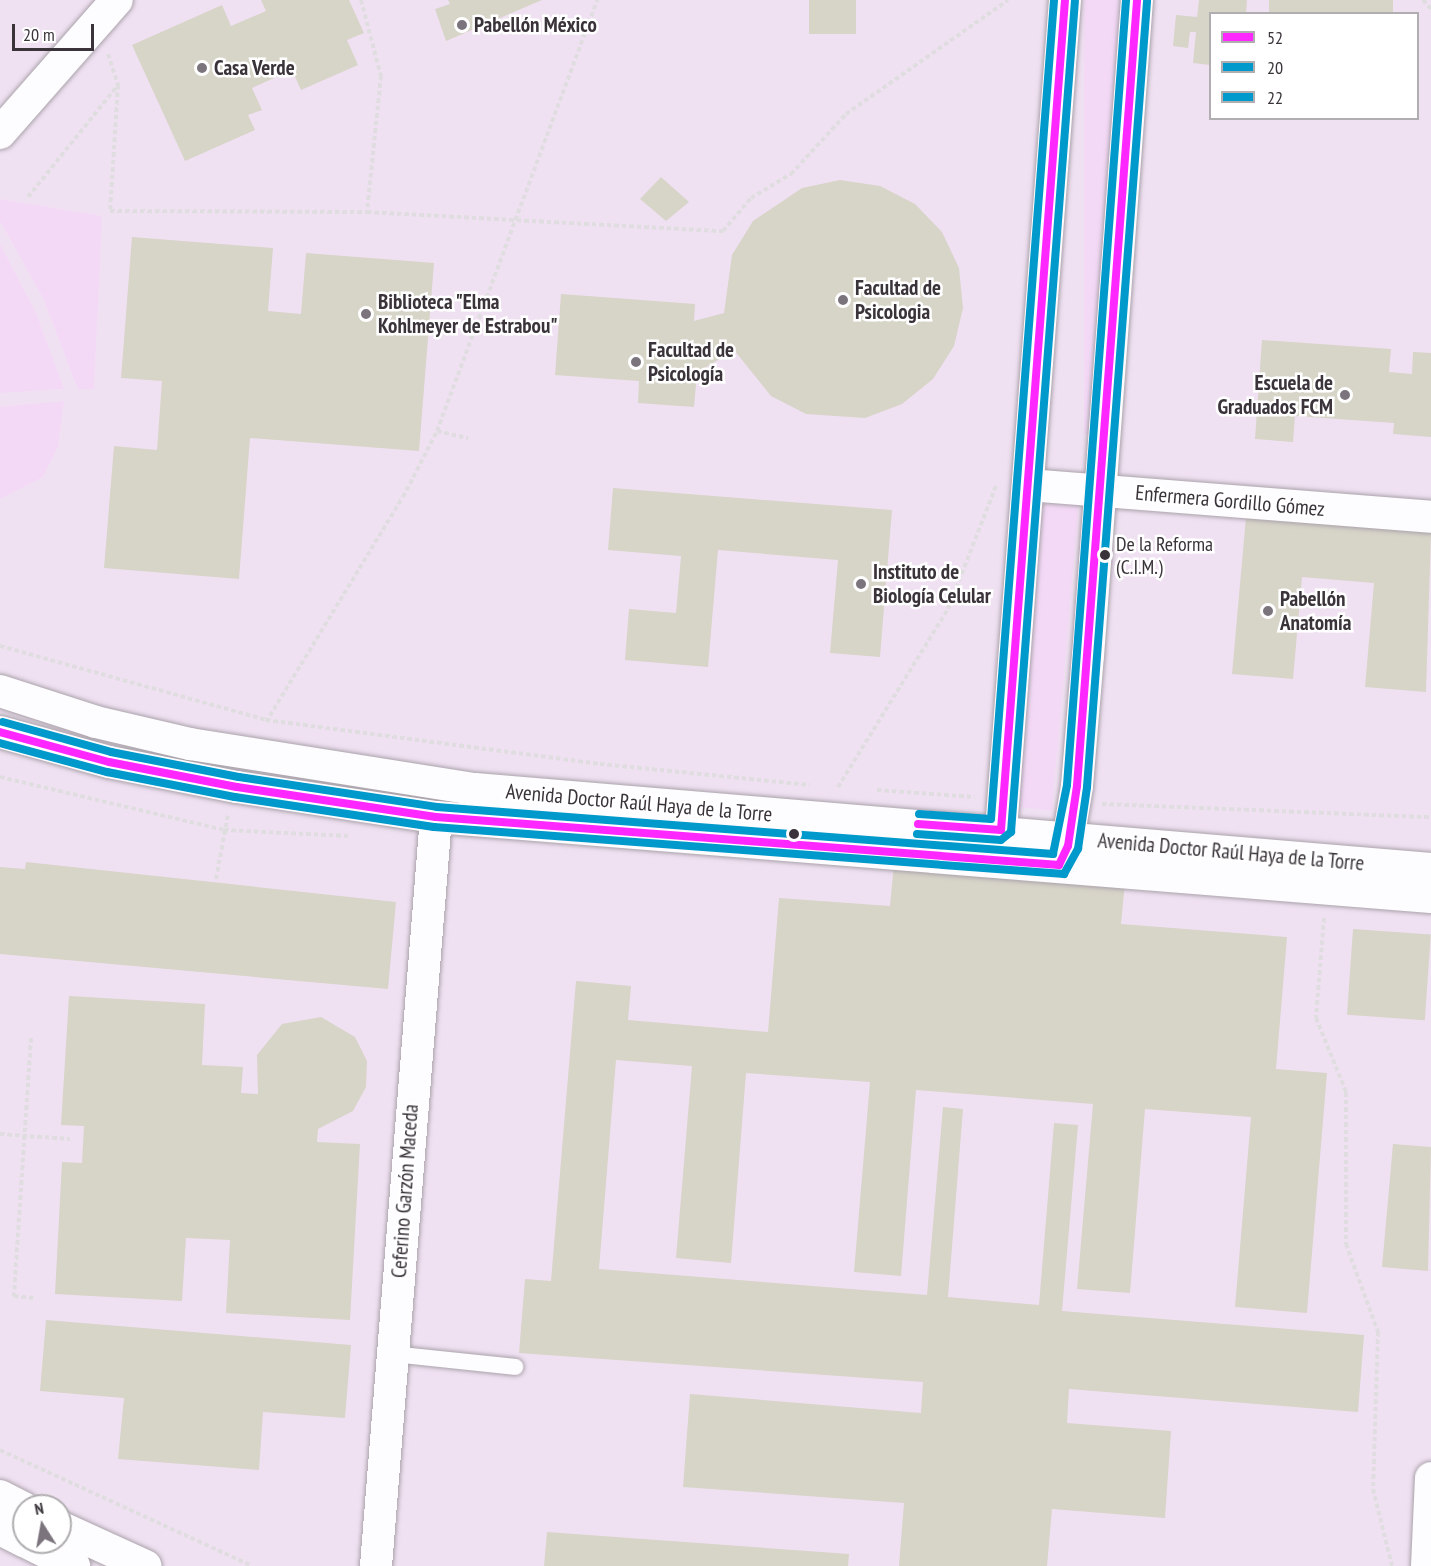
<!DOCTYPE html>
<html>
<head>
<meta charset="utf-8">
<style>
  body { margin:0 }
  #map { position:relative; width:1431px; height:1566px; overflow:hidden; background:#f4ecf6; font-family:"PT Sans Narrow",sans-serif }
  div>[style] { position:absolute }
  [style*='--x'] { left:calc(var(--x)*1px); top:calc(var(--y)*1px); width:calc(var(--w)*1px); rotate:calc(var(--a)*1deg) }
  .built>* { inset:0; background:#f0e1f2 }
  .green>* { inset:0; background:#f4d9f7; transform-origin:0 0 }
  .building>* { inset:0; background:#d7d4c8; transform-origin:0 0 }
  .path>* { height:4px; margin-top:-2px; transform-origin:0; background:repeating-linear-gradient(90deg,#e0dde0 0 4.5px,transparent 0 7.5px) }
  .roads { filter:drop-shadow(0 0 2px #aaa3ab) drop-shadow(0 0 2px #aaa3ab) }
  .service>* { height:16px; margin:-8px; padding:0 8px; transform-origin:8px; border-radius:8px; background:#fdfcfe }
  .minor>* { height:32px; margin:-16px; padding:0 16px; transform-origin:16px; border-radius:16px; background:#fdfcfe }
  .bus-1>* { height:8px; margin:-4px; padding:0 4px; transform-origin:4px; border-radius:4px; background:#fe27ff }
  .bus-2>* { height:8px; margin:-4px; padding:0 4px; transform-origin:4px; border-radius:4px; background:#0099cb }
  .bus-3>* { height:8px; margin:-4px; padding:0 4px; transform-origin:4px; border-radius:4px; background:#0099cb }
  .dots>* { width:16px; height:16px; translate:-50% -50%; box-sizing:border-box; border:3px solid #fff; border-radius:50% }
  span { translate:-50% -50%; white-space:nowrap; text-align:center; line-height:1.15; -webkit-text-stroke:5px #fff; paint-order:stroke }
  .bus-label { font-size:20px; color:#3a343a }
  .left { translate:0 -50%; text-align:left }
  .poi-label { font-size:21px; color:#3a343a; font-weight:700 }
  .right { translate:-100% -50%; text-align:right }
  .street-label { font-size:21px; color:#3a343a }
  .legend { position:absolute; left:1209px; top:12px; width:210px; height:108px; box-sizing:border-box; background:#fff; border:2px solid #b0aeb0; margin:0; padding:8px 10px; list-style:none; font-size:18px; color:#3a343a }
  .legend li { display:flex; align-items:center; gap:12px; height:30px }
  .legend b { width:30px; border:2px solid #b0aeb0 }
  .north { position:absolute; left:12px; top:1494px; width:60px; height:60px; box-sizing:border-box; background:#fff; border:2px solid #b0aeb0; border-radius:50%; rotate:349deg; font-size:16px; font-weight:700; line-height:24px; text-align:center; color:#3a343a }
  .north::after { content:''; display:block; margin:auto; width:21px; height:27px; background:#7b747c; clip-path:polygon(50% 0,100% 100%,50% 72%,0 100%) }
  .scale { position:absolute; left:12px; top:24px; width:82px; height:27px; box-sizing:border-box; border:3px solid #3a343a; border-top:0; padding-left:8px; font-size:18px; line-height:21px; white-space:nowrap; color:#3a343a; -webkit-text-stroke:4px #fff; paint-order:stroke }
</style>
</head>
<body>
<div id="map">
  <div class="built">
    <div style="clip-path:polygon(evenodd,0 0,1431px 0,1431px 1566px,0 1566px,0 0,1210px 14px,1418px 14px,1418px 118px,1210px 118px,1210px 14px,0 0,24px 1506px,60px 1506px,60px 1542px,24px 1542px,24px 1506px)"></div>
  </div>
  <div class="green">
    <div style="left:1084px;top:0;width:36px;height:434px"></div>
    <div style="clip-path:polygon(0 199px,102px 216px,94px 389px,78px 389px,43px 298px,0 221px)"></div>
    <div style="clip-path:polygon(0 244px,36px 313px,64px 389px,0 393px)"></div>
    <div style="clip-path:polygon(64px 401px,58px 447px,43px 477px,0 499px,0 407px)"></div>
    <div style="left:1041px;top:499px;width:38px;height:309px;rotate:5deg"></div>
  </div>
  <div class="building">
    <div style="clip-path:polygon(261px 0,349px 0,364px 33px,347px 40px,358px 65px,301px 90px,292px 70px,252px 88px,262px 110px,248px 115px,255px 130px,185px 161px,132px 45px,222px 5px,231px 26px,266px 11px)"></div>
    <div style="clip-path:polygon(448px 0,542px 0,446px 41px,435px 9px,450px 4px)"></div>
    <div style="left:809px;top:0;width:47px;height:34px"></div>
    <div style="clip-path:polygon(1199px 0,1247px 0,1246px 14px,1210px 14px,1210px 65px,1193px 63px,1196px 32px,1190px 32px,1188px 48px,1173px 46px,1176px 15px,1197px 17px)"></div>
    <div style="left:1269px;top:0;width:124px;height:14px"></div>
    <div style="clip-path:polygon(661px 177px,689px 202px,666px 221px,640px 199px)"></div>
    <div style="clip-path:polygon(840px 180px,880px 186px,915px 204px,942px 232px,959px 268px,963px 308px,954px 346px,933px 379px,902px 404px,865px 418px,806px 414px,771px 396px,734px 350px,697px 373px,694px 407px,638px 403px,639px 381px,555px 375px,561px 294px,695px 304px,694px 321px,724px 313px,732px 255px,753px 221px,802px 188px)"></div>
    <div style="clip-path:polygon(132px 237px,273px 248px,268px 311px,301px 314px,306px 253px,434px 263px,419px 451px,250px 438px,239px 579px,104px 568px,114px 446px,157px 450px,162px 381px,121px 378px)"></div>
    <div style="clip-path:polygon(1262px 340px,1391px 349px,1389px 372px,1412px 374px,1413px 352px,1431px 353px,1431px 437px,1393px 434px,1394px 423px,1295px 416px,1293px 442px,1255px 439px)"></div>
    <div style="clip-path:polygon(613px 488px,892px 510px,880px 657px,830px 653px,838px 560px,718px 550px,708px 667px,625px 660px,629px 609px,676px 613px,681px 556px,608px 550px)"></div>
    <div style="clip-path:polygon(1246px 517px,1431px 533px,1426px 692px,1365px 687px,1374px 583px,1302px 577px,1293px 679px,1232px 674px)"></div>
    <div style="clip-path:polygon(26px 862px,396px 902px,388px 989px,0 954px,0 867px,25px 869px)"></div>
    <div style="clip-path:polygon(894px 864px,1125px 882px,1121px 924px,1287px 937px,1276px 1069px,1327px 1073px,1307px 1313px,1235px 1307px,1251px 1117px,1145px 1109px,1130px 1293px,1077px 1289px,1093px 1104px,916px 1090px,901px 1276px,854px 1272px,870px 1082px,746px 1073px,731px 1263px,676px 1258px,692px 1066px,616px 1060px,599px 1269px,927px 1295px,943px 1107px,963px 1109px,948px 1297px,1039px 1305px,1054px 1123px,1078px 1125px,1062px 1311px,1364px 1335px,1358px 1412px,1069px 1389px,1067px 1423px,1171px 1431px,1165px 1518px,1052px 1509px,1047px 1566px,899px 1566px,904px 1503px,683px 1487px,690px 1394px,921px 1413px,923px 1382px,519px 1353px,525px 1279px,551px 1281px,576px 981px,631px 986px,628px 1020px,768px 1032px,779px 898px,890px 906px)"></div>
    <div style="left:1353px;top:929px;width:78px;height:86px;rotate:4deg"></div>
    <div style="clip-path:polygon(69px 996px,205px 1004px,202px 1065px,243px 1067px,241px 1093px,258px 1094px,257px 1055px,282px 1024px,321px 1017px,355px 1037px,367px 1061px,366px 1087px,353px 1111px,318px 1129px,317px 1142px,360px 1144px,350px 1320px,226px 1313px,230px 1240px,186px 1238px,182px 1301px,55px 1294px,62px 1162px,82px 1163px,84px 1126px,61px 1125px)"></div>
    <div style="clip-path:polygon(1393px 1144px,1431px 1147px,1428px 1271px,1382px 1267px)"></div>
    <div style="clip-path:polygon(46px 1320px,351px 1345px,345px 1418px,263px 1412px,259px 1470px,118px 1459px,124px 1398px,40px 1391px)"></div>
    <div style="clip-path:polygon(547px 1532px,849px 1554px,848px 1566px,544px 1566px)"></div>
  </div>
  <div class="path">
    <div style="--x:361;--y:0;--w:79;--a:75.3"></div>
    <div style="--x:381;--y:76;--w:137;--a:95.9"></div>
    <div style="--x:1423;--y:0;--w:12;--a:48"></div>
    <div style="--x:108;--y:54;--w:33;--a:72"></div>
    <div style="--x:118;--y:85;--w:126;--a:93.6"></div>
    <div style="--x:110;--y:211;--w:257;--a:0.2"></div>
    <div style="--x:367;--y:212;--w:357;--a:3.1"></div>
    <div style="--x:723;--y:231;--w:43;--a:-49.7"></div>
    <div style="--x:751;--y:198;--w:47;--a:-31"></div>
    <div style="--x:791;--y:174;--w:81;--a:-47.5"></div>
    <div style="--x:846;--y:114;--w:198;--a:-35.1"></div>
    <div style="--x:28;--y:197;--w:144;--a:-51.2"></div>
    <div style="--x:437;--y:431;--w:32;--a:13"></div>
    <div style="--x:0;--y:646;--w:276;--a:15.5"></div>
    <div style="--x:266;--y:720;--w:337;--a:7.5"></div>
    <div style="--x:600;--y:764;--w:211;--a:5.7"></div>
    <div style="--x:266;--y:722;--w:263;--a:-58.7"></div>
    <div style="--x:403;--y:497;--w:74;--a:-62.7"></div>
    <div style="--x:437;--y:431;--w:460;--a:-69.6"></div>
    <div style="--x:0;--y:777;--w:230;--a:13.3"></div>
    <div style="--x:224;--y:830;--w:126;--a:2.7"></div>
    <div style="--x:838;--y:787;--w:209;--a:-58.3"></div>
    <div style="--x:948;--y:609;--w:132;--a:-68.7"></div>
    <div style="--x:877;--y:790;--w:98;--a:4.1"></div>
    <div style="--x:1102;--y:804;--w:329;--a:2.3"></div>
    <div style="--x:216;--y:879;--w:65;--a:-79.4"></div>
    <div style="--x:1324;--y:918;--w:100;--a:94.6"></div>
    <div style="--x:1316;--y:1018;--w:80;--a:67.9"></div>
    <div style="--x:1346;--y:1092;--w:152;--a:90"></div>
    <div style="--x:1346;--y:1244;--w:94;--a:70"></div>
    <div style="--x:1378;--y:1332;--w:157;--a:91.8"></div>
    <div style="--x:1373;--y:1489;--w:79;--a:76.1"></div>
    <div style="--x:31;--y:1038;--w:259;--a:93.8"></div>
    <div style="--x:14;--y:1296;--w:20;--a:6"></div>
    <div style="--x:0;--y:1134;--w:70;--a:4.1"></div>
    <div style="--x:0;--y:1450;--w:277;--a:24.7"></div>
  </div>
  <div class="roads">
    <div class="service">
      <div style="--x:392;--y:1354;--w:124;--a:6"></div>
    </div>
    <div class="minor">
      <div style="--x:0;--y:133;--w:177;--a:-48.7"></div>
      <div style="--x:1028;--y:485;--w:404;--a:4.5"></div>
      <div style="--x:0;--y:691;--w:101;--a:17.9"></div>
      <div style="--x:96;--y:722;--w:97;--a:13.2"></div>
      <div style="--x:190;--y:744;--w:289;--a:9"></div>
      <div style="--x:475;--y:789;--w:959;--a:4.78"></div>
      <div style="--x:0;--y:732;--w:113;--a:15.4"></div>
      <div style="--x:109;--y:762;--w:130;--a:11.1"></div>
      <div style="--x:237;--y:787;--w:201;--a:8.6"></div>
      <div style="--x:436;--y:817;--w:998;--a:4.6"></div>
      <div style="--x:1006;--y:851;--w:22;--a:-103"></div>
      <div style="--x:1001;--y:830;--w:832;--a:-85.59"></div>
      <div style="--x:1065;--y:858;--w:73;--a:-80.5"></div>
      <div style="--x:1077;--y:786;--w:130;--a:-85.2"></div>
      <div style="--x:1088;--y:656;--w:658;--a:-85.73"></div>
      <div style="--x:0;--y:1496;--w:27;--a:27"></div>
      <div style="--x:60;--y:1527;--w:94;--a:24.6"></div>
      <div style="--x:0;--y:1529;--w:27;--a:27"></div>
      <div style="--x:26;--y:1542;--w:54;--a:26.6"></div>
      <div style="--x:376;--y:1566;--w:751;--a:-85.42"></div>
      <div style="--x:1427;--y:1566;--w:88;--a:-87.4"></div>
    </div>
  </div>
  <div class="bus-1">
    <div style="--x:0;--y:732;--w:113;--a:15.4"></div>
    <div style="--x:109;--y:762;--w:130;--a:11.1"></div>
    <div style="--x:237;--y:787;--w:201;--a:8.6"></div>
    <div style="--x:436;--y:817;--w:625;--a:4.41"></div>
    <div style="--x:1059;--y:865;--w:21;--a:-65"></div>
    <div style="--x:1068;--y:846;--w:61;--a:-81.5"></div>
    <div style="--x:1077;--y:786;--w:788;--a:-85.63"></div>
    <div style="--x:918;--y:824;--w:83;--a:4.1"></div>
    <div style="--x:1001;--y:830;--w:832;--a:-85.59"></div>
  </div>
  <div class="bus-2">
    <div style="--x:0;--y:743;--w:111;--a:15.2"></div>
    <div style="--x:107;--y:772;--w:130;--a:11.1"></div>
    <div style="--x:235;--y:797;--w:201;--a:8.6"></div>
    <div style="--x:434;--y:827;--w:632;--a:4.27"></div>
    <div style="--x:1064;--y:874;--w:29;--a:-61"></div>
    <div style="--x:1078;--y:849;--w:63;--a:-81.7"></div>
    <div style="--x:1087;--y:787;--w:788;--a:-85.63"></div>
    <div style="--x:917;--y:834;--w:84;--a:4.1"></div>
    <div style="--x:1001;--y:840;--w:13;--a:-39"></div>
    <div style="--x:1011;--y:832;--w:833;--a:-85.6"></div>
  </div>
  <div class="bus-3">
    <div style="--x:3;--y:722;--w:112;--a:15.5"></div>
    <div style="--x:111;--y:752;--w:130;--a:11.1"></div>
    <div style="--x:239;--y:777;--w:200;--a:8.6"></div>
    <div style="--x:437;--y:807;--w:618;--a:4.36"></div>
    <div style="--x:1053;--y:854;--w:70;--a:-78.5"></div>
    <div style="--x:1067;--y:785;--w:787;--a:-85.7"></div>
    <div style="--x:919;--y:814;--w:72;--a:4"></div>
    <div style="--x:991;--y:819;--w:821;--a:-85.6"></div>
  </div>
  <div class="dots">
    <div style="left:462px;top:25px;background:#7b747c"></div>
    <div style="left:202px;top:68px;background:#7b747c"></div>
    <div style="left:843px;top:300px;background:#7b747c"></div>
    <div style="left:366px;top:314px;background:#7b747c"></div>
    <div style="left:636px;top:362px;background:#7b747c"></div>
    <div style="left:1345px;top:395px;background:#7b747c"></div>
    <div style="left:1105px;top:555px;background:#3a343a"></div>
    <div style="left:861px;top:584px;background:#7b747c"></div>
    <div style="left:1268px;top:611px;background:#7b747c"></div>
    <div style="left:794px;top:834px;background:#3a343a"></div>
  </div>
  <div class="bus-label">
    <span class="left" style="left:1116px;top:556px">De la Reforma<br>(C.I.M.)</span>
  </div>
  <div class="poi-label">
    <span class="left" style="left:474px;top:25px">Pabellón México</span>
    <span class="left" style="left:214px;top:68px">Casa Verde</span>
    <span class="left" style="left:855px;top:300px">Facultad de<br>Psicologia</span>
    <span class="left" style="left:378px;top:314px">Biblioteca "Elma<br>Kohlmeyer de Estrabou"</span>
    <span class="left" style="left:648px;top:362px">Facultad de<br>Psicología</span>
    <span class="right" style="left:1333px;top:395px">Escuela de<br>Graduados FCM</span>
    <span class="left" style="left:873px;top:584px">Instituto de<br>Biología Celular</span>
    <span class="left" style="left:1280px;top:611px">Pabellón<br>Anatomía</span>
  </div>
  <div class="street-label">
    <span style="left:1230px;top:501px;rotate:5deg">Enfermera Gordillo Gómez</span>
    <span style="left:639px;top:803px;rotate:5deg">Avenida Doctor Raúl Haya de la Torre</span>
    <span style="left:1231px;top:852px;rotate:5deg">Avenida Doctor Raúl Haya de la Torre</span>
    <span style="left:405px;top:1191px;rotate:-86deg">Ceferino Garzón Maceda</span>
  </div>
  <ul class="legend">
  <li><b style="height:8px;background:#fe27ff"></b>52</li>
  <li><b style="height:8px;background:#0099cb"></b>20</li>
  <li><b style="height:8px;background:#0099cb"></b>22</li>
  </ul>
  <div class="north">N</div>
  <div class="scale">20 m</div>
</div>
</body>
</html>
